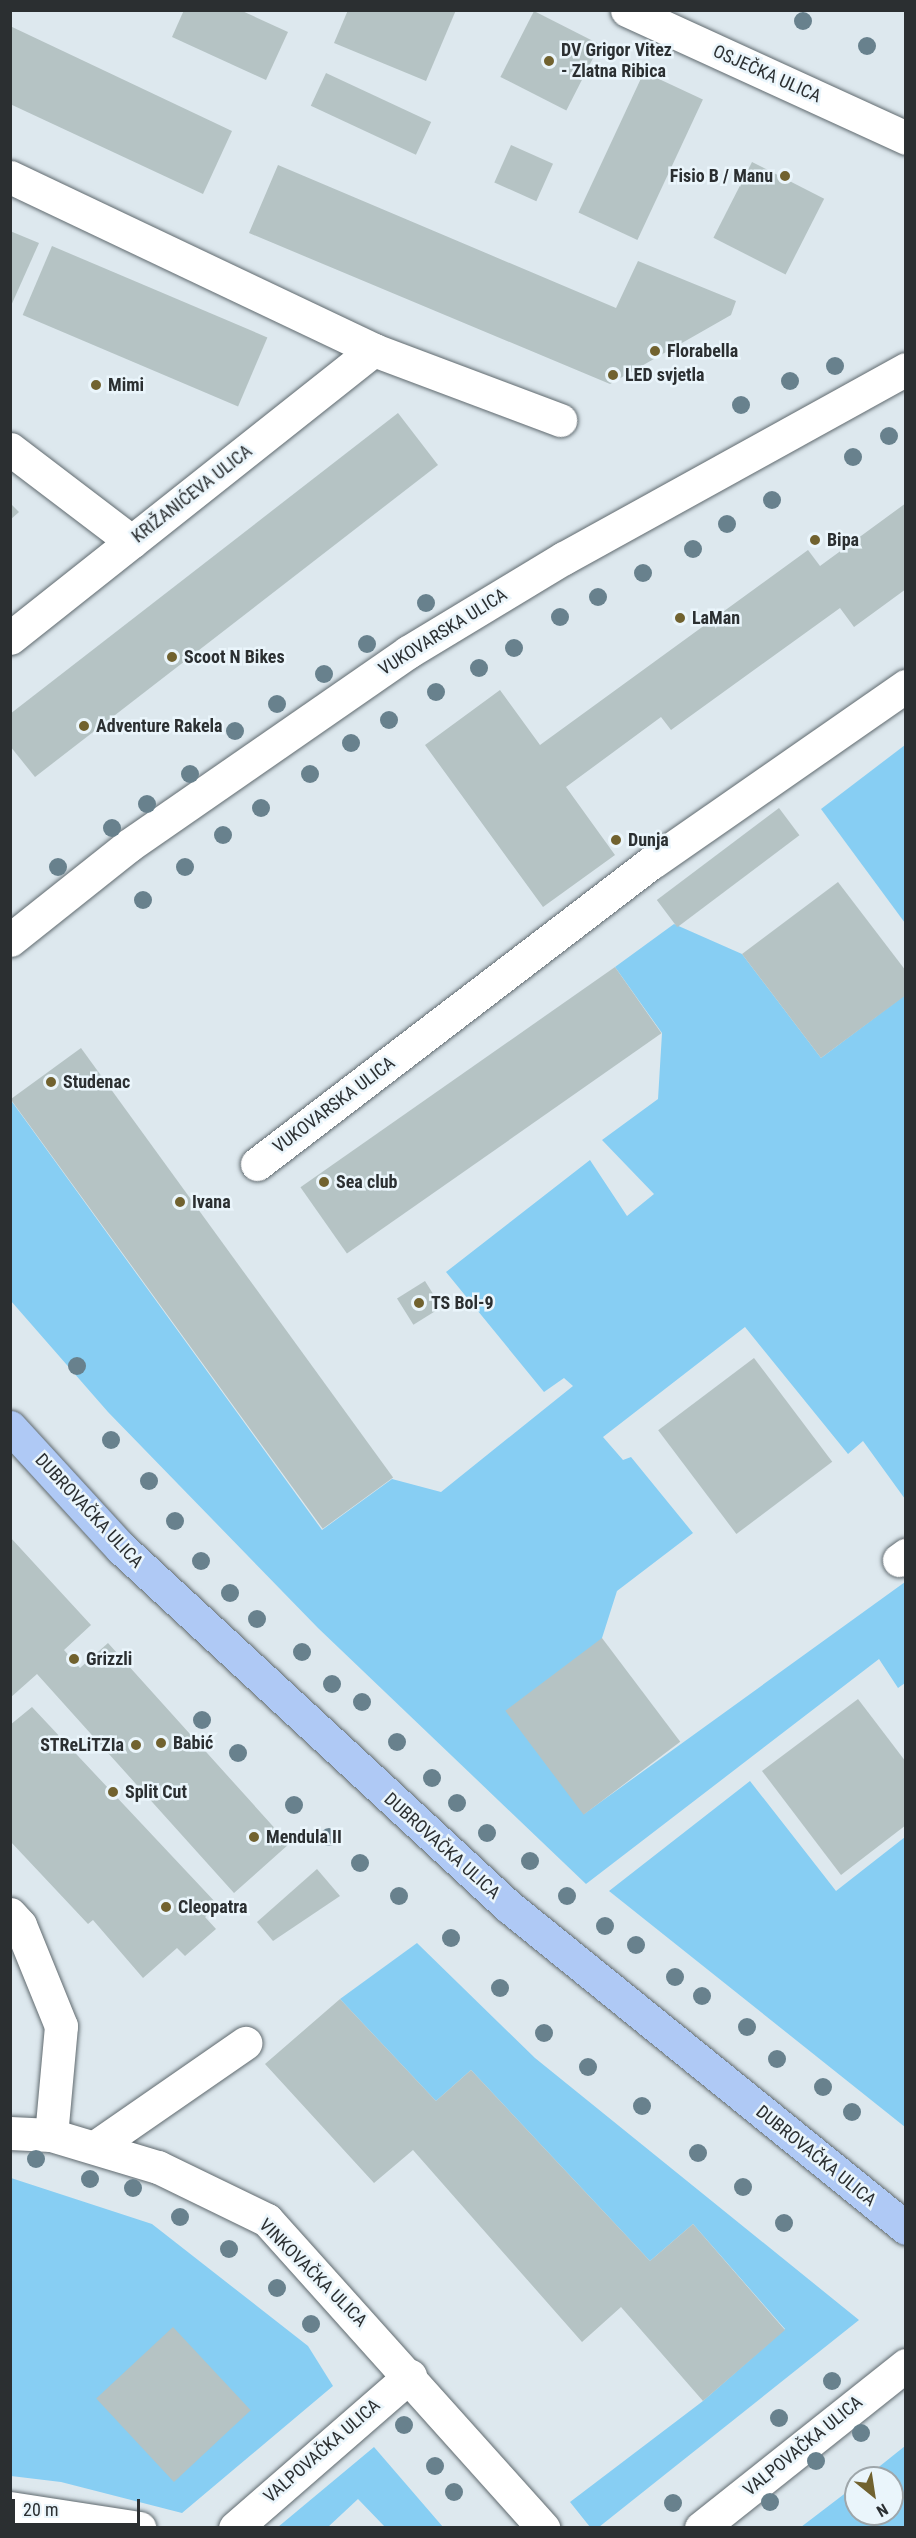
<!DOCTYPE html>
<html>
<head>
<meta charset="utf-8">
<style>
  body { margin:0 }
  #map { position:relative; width:916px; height:2538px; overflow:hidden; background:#dde8ee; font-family:"Roboto Condensed",sans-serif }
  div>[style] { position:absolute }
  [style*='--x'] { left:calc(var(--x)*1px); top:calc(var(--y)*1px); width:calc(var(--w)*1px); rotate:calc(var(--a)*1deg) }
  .green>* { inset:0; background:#87cef3 }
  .building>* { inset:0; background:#b5c3c4; transform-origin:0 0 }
  .roads { filter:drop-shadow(0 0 2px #606a6f) drop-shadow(0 0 2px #606a6f) }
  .minor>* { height:33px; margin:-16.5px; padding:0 16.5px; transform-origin:16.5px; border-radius:16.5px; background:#fff }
  .major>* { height:33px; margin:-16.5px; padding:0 16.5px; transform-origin:16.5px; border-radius:16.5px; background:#afc9f5 }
  .trees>* { width:18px; height:18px; margin:-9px; border-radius:50%; background:#68818d }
  .dots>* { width:16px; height:16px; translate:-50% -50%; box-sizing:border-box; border:3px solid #eaf5fb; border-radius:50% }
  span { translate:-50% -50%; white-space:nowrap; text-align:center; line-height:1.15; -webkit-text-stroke:5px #eaf5fb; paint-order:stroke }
  .poi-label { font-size:18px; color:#2b2f31; font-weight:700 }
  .left { translate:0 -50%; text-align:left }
  .right { translate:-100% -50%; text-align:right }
  .street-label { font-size:18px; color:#2b2f31 }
  .frame { position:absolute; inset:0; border:12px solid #2b2f31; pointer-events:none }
  .north { position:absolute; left:844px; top:2466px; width:60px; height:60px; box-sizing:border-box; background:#eaf5fb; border:2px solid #9ea6aa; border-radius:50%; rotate:150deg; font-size:16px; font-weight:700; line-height:24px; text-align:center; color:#2b2f31 }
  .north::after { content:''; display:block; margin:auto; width:21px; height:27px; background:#71622f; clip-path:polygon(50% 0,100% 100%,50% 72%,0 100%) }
  .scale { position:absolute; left:12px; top:2499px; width:128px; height:27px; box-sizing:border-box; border:3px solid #2b2f31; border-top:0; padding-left:8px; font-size:18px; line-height:21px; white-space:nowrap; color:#2b2f31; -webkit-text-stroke:4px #eaf5fb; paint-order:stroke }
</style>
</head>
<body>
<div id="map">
  <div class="green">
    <div style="clip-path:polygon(905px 745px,905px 923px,821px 809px)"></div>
    <div style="clip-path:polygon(674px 924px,742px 954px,821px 1058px,905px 995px,905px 1499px,863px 1441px,848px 1454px,745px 1327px,603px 1437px,623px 1460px,631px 1457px,693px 1533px,617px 1591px,602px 1638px,584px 1814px,905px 1582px,905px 1683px,898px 1688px,879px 1659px,586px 1884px,318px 1628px,108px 1412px,11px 1301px,10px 1099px,322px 1530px,392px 1479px,441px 1492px,573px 1386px,564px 1378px,544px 1392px,446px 1272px,590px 1160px,627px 1216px,654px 1194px,602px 1140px,658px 1099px,662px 1033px,615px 967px)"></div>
    <div style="clip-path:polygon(750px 1781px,836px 1891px,905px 1837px,905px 2127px,609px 1891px)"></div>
    <div style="clip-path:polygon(417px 1943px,535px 2058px,859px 2320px,599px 2527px,590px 2527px,570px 2502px,703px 2401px,785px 2329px,693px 2224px,650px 2261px,471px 2070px,436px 2101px,340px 1999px)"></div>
    <div style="clip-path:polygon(11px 2178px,152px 2224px,308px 2346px,333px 2386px,182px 2513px,61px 2482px,11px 2476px)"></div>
    <div style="clip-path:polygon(905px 2446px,905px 2527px,801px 2527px,856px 2485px,856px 2514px,892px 2514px,892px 2478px,865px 2478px)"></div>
    <div style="clip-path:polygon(374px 2447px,443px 2527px,385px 2527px,358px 2499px,328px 2527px,278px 2527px)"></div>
  </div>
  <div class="building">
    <div style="clip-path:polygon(184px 10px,240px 10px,288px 32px,266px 80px,172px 37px)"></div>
    <div style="clip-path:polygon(348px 10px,456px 10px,426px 81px,334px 43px)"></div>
    <div style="left:534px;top:11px;width:74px;height:74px;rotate:27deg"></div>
    <div style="clip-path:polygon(10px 26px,232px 131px,203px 194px,10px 104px)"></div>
    <div style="left:644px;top:72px;width:65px;height:155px;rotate:25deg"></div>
    <div style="left:326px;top:73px;width:116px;height:36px;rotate:25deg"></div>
    <div style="left:511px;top:145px;width:46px;height:41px;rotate:24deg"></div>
    <div style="left:752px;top:162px;width:81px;height:85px;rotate:27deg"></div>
    <div style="clip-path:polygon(278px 165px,616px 308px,638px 261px,736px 301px,731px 315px,610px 384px,249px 233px)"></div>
    <div style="clip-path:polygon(10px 231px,39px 243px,10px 308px)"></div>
    <div style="left:52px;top:246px;width:234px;height:75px;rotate:23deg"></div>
    <div style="clip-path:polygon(398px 413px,438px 465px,35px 777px,10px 746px,10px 714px)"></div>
    <div style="clip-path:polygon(10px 503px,19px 512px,10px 520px)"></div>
    <div style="clip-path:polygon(906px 503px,906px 589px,854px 627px,840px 608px,671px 730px,661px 717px,566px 787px,615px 855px,543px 907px,425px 745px,500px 690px,540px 745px,808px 550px,820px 566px)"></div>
    <div style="left:779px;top:808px;width:34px;height:153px;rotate:53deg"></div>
    <div style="clip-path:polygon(838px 882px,906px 971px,906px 995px,821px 1058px,742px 954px)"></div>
    <div style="left:615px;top:967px;width:81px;height:384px;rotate:55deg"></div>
    <div style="left:81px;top:1048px;width:531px;height:87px;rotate:54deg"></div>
    <div style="left:425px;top:1281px;width:31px;height:33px;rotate:58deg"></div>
    <div style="left:754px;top:1358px;width:130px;height:120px;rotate:53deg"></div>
    <div style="clip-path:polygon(10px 1537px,91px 1625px,64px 1650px,71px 1658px,80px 1668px,108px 1643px,289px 1844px,234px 1893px,37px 1674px,10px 1698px)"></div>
    <div style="left:602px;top:1638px;width:130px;height:121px;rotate:53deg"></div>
    <div style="clip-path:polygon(858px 1699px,906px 1762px,906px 1825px,841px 1875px,762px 1771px)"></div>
    <div style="clip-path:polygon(32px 1707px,218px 1905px,205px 1917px,216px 1929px,185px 1956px,177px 1948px,143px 1978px,93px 1920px,88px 1924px,10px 1841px,10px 1725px)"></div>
    <div style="clip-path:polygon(317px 1869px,340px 1896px,273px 1941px,257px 1922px)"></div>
    <div style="clip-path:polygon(340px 1999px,436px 2101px,471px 2070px,650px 2261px,693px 2224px,785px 2330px,703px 2401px,621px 2307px,582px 2342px,413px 2150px,374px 2183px,265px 2064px)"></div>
    <div style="left:173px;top:2327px;width:114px;height:105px;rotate:47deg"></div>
  </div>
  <div class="roads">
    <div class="minor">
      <div style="--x:627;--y:10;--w:307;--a:24.6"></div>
      <div style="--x:10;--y:177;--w:403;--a:25.4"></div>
      <div style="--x:374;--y:350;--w:199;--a:20.6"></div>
      <div style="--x:10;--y:449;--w:153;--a:37.3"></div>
      <div style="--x:10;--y:638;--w:464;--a:-38.4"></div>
      <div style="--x:10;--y:940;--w:151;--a:-38.5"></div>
      <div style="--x:128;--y:846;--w:341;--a:-34.7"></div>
      <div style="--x:408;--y:652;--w:182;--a:-31.1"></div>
      <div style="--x:564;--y:558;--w:391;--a:-28.9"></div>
      <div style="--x:257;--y:1164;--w:499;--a:-37.4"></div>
      <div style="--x:654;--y:861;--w:307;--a:-34.8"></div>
      <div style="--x:899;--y:1560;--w:9;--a:-36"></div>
      <div style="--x:10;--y:1914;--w:15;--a:48"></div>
      <div style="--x:20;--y:1925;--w:109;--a:67.9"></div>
      <div style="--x:61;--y:2026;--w:109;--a:95.2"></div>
      <div style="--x:10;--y:2133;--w:41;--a:2.8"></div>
      <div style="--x:51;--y:2135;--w:112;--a:16.7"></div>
      <div style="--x:158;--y:2167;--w:121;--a:25.9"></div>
      <div style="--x:267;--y:2220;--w:414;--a:48.1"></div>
      <div style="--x:95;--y:2147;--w:183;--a:-34.7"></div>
      <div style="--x:10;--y:2508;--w:131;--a:8.8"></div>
      <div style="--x:235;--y:2528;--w:232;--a:-41"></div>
      <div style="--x:701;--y:2528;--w:262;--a:-38.5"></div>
    </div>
    <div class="major">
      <div style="--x:10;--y:1427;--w:164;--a:47.5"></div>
      <div style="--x:121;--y:1548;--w:527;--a:42.77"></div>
      <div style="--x:508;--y:1906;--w:512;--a:38.97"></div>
    </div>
  </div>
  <div class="trees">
    <div style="left:803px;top:21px"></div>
    <div style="left:867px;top:46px"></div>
    <div style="left:835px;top:366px"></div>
    <div style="left:790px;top:381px"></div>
    <div style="left:741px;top:405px"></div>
    <div style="left:889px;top:436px"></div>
    <div style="left:853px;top:457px"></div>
    <div style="left:772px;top:500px"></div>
    <div style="left:727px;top:524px"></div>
    <div style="left:693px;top:549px"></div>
    <div style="left:643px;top:573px"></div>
    <div style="left:598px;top:597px"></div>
    <div style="left:426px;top:603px"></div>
    <div style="left:560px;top:617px"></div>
    <div style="left:367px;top:644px"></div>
    <div style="left:514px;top:648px"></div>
    <div style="left:479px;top:668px"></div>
    <div style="left:324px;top:674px"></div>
    <div style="left:436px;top:692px"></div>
    <div style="left:277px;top:704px"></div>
    <div style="left:389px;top:720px"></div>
    <div style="left:235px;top:731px"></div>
    <div style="left:351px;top:743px"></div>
    <div style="left:190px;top:774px"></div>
    <div style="left:310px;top:774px"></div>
    <div style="left:147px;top:804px"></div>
    <div style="left:261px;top:808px"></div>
    <div style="left:112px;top:828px"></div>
    <div style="left:223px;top:835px"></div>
    <div style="left:58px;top:867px"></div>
    <div style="left:185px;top:867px"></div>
    <div style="left:143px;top:900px"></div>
    <div style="left:77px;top:1366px"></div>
    <div style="left:111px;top:1440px"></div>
    <div style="left:149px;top:1481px"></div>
    <div style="left:175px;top:1521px"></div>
    <div style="left:201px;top:1561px"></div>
    <div style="left:230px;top:1593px"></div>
    <div style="left:257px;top:1619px"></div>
    <div style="left:302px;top:1652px"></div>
    <div style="left:332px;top:1684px"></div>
    <div style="left:362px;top:1702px"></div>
    <div style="left:202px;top:1720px"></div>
    <div style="left:397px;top:1742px"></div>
    <div style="left:238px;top:1753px"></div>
    <div style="left:432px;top:1778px"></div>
    <div style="left:457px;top:1803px"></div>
    <div style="left:294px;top:1805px"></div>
    <div style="left:487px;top:1833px"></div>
    <div style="left:329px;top:1837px"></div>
    <div style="left:530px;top:1861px"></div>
    <div style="left:360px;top:1863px"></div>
    <div style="left:399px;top:1896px"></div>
    <div style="left:567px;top:1896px"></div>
    <div style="left:605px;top:1926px"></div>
    <div style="left:451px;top:1938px"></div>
    <div style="left:636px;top:1945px"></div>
    <div style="left:675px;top:1977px"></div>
    <div style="left:500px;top:1988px"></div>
    <div style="left:702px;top:1996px"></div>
    <div style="left:747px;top:2027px"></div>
    <div style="left:544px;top:2033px"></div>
    <div style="left:777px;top:2059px"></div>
    <div style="left:588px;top:2067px"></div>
    <div style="left:823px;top:2087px"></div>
    <div style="left:642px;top:2106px"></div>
    <div style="left:852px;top:2112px"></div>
    <div style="left:698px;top:2153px"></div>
    <div style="left:36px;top:2159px"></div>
    <div style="left:90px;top:2179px"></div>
    <div style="left:743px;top:2187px"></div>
    <div style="left:133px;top:2188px"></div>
    <div style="left:180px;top:2217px"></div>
    <div style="left:784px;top:2223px"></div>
    <div style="left:229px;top:2249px"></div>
    <div style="left:277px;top:2288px"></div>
    <div style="left:311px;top:2324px"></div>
    <div style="left:832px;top:2381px"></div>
    <div style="left:779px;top:2418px"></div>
    <div style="left:404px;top:2425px"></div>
    <div style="left:861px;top:2433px"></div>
    <div style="left:816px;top:2461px"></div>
    <div style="left:435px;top:2466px"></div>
    <div style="left:454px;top:2492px"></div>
    <div style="left:770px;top:2502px"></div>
    <div style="left:673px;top:2503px"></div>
  </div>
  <div class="dots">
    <div style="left:549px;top:61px;background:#71622f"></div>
    <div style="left:785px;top:176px;background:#71622f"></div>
    <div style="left:655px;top:351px;background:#71622f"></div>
    <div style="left:613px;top:375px;background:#71622f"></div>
    <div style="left:96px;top:385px;background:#71622f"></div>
    <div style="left:815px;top:540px;background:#71622f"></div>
    <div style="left:680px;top:618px;background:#71622f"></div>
    <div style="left:172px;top:657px;background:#71622f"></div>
    <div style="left:84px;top:726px;background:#71622f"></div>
    <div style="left:616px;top:840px;background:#71622f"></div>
    <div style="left:51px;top:1082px;background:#71622f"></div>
    <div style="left:324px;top:1182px;background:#71622f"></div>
    <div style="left:180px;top:1202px;background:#71622f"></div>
    <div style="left:419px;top:1303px;background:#71622f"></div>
    <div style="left:74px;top:1659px;background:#71622f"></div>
    <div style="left:161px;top:1743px;background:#71622f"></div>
    <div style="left:136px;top:1745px;background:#71622f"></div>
    <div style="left:113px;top:1792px;background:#71622f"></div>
    <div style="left:254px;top:1837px;background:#71622f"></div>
    <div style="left:166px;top:1907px;background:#71622f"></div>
  </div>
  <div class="poi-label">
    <span class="left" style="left:561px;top:61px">DV Grigor Vitez<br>- Zlatna Ribica</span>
    <span class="right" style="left:773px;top:176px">Fisio B / Manu</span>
    <span class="left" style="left:667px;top:351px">Florabella</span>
    <span class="left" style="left:625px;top:375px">LED svjetla</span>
    <span class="left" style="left:108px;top:385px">Mimi</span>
    <span class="left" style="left:827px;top:540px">Bipa</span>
    <span class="left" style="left:692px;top:618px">LaMan</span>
    <span class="left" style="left:184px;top:657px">Scoot N Bikes</span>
    <span class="left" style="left:96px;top:726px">Adventure Rakela</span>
    <span class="left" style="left:628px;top:840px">Dunja</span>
    <span class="left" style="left:63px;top:1082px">Studenac</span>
    <span class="left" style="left:336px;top:1182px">Sea club</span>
    <span class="left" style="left:192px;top:1202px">Ivana</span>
    <span class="left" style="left:431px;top:1303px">TS Bol-9</span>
    <span class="left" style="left:86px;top:1659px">Grizzli</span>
    <span class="left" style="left:173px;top:1743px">Babić</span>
    <span class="right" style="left:124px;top:1745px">STReLiTZIa</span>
    <span class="left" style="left:125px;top:1792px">Split Cut</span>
    <span class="left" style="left:266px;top:1837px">Mendula II</span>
    <span class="left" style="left:178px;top:1907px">Cleopatra</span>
  </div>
  <div class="street-label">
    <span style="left:767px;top:74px;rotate:24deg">OSJEČKA ULICA</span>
    <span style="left:192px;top:494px;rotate:-38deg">KRIŽANIĆEVA ULICA</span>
    <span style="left:443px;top:632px;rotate:-32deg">VUKOVARSKA ULICA</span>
    <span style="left:334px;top:1105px;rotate:-37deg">VUKOVARSKA ULICA</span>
    <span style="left:89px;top:1511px;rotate:47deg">DUBROVAČKA ULICA</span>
    <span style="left:442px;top:1846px;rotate:42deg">DUBROVAČKA ULICA</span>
    <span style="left:816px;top:2156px;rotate:39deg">DUBROVAČKA ULICA</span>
    <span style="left:313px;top:2273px;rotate:45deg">VINKOVAČKA ULICA</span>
    <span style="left:803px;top:2446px;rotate:-39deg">VALPOVAČKA ULICA</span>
    <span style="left:322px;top:2451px;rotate:-41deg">VALPOVAČKA ULICA</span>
  </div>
  <div class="frame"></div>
  <div class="north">N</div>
  <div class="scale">20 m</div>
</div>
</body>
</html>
